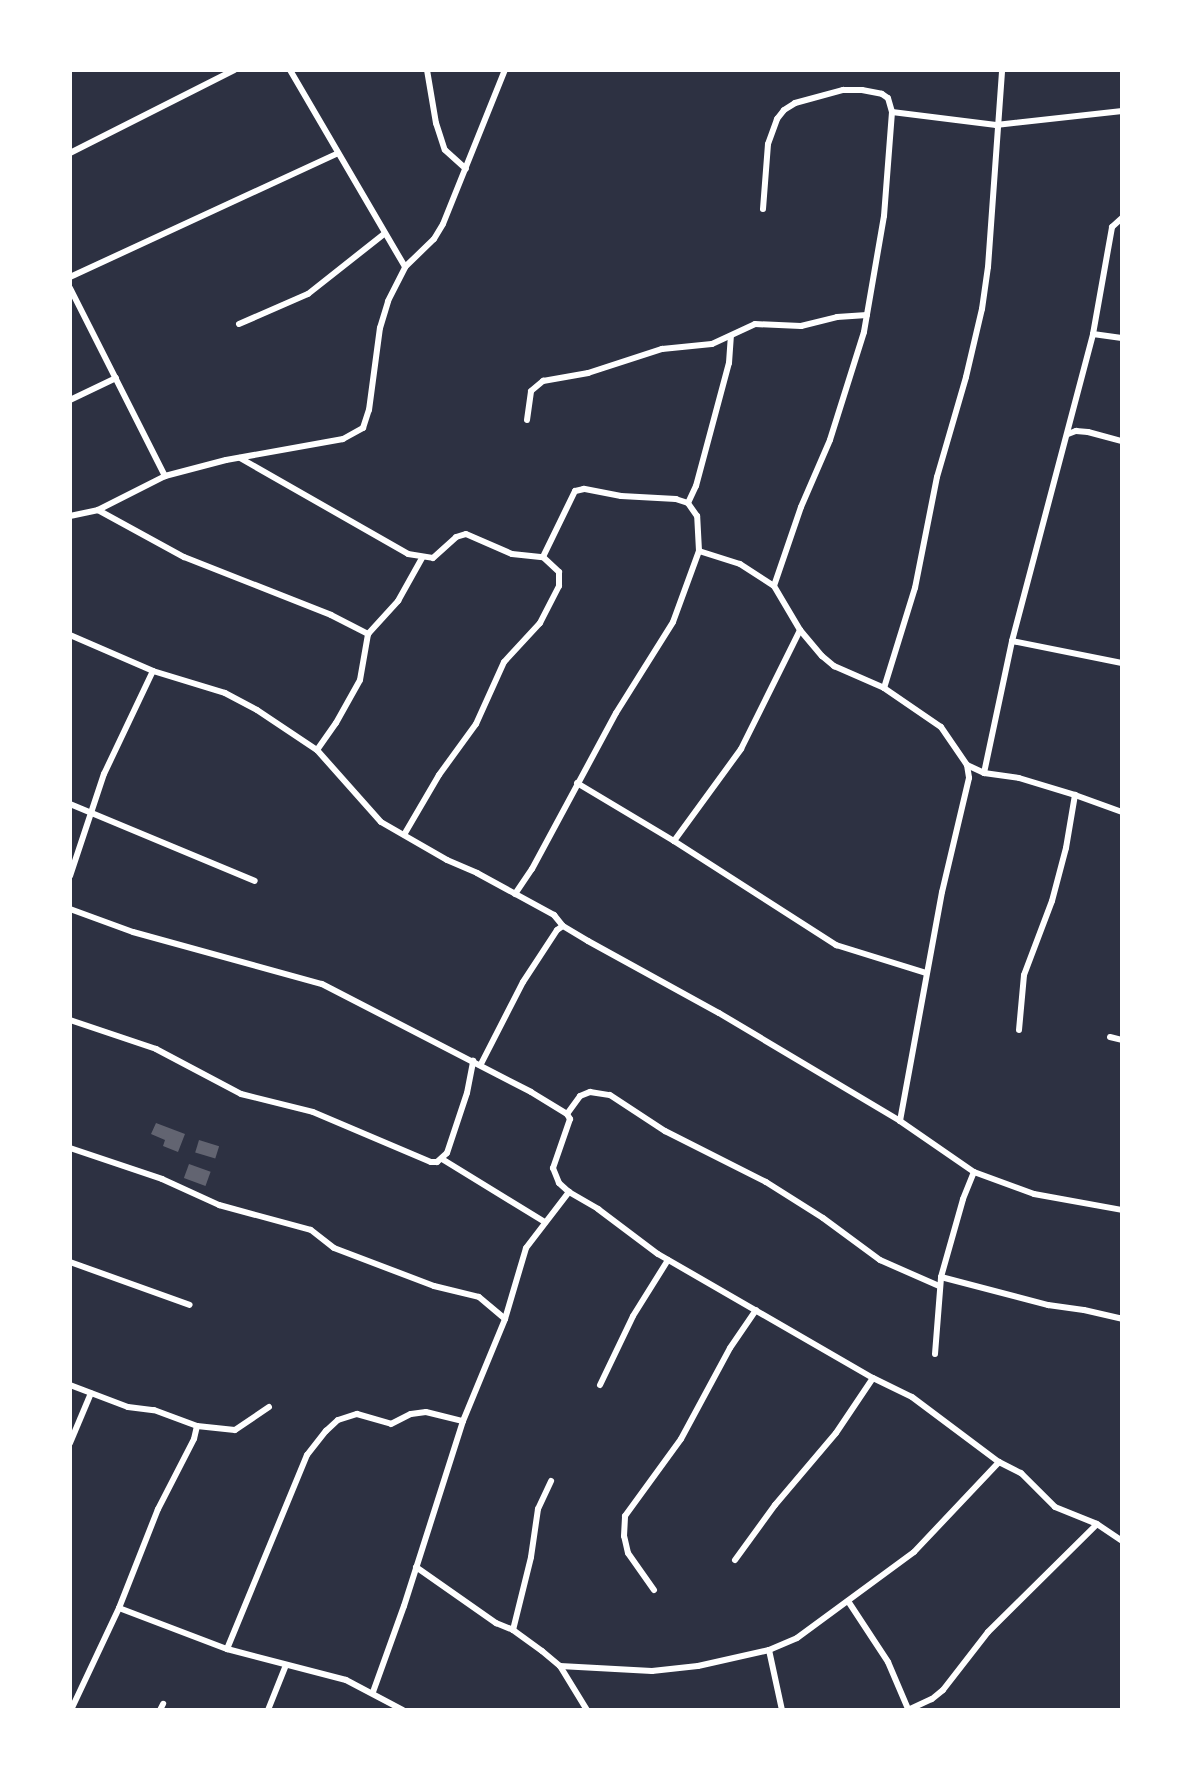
<!DOCTYPE html>
<html>
<head>
<meta charset="utf-8">
<style>
  body { margin:0 }
  #map { position:relative; width:1192px; height:1780px; overflow:hidden; background:#2d3142; font-family:"Noto Sans",sans-serif }
  div>[style] { position:absolute }
  [style*='--x'] { left:calc(var(--x)*1px); top:calc(var(--y)*1px); width:calc(var(--w)*1px); rotate:calc(var(--a)*1deg) }
  .building>* { inset:0; background:#626471; transform-origin:0 0 }
  .minor>* { height:6px; margin:-3px; padding:0 3px; transform-origin:3px; border-radius:3px; background:#fff }
  span { translate:-50% -50%; white-space:nowrap; text-align:center; line-height:1.15; -webkit-text-stroke:4.5px #fff; paint-order:stroke }
  .frame { position:absolute; inset:0; border:72px solid #fff; pointer-events:none }
</style>
</head>
<body>
<div id="map">
  <div class="building">
    <div style="clip-path:polygon(156px 1123px,185px 1134px,178px 1152px,163px 1146px,165px 1140px,151px 1134px)"></div>
    <div style="left:199px;top:1140px;width:21px;height:13px;rotate:17deg"></div>
    <div style="left:189px;top:1164px;width:23px;height:15px;rotate:20deg"></div>
  </div>
  <div class="minor">
    <div style="--x:290;--y:70;--w:228;--a:59.7"></div>
    <div style="--x:427;--y:70;--w:54;--a:80.4"></div>
    <div style="--x:436;--y:123;--w:28;--a:72"></div>
    <div style="--x:445;--y:150;--w:28;--a:42"></div>
    <div style="--x:892;--y:112;--w:105;--a:7.1"></div>
    <div style="--x:996;--y:125;--w:127;--a:-6.3"></div>
    <div style="--x:70;--y:153;--w:184;--a:-26.8"></div>
    <div style="--x:763;--y:209;--w:65;--a:-85.6"></div>
    <div style="--x:768;--y:144;--w:27;--a:-70"></div>
    <div style="--x:777;--y:119;--w:11;--a:-52"></div>
    <div style="--x:784;--y:110;--w:13;--a:-32"></div>
    <div style="--x:795;--y:103;--w:50;--a:-15.2"></div>
    <div style="--x:843;--y:90;--w:19;--a:0"></div>
    <div style="--x:862;--y:90;--w:20;--a:11"></div>
    <div style="--x:882;--y:94;--w:7;--a:34"></div>
    <div style="--x:888;--y:98;--w:15;--a:74"></div>
    <div style="--x:892;--y:112;--w:104;--a:94.4"></div>
    <div style="--x:884;--y:216;--w:118;--a:99.8"></div>
    <div style="--x:864;--y:332;--w:113;--a:107.5"></div>
    <div style="--x:830;--y:440;--w:73;--a:113.4"></div>
    <div style="--x:801;--y:507;--w:83;--a:108.9"></div>
    <div style="--x:70;--y:277;--w:293;--a:-24.8"></div>
    <div style="--x:70;--y:288;--w:211;--a:63.2"></div>
    <div style="--x:239;--y:324;--w:75;--a:-23.5"></div>
    <div style="--x:308;--y:294;--w:97;--a:-38.3"></div>
    <div style="--x:1093;--y:334;--w:29;--a:8"></div>
    <div style="--x:70;--y:400;--w:51;--a:-25.6"></div>
    <div style="--x:527;--y:420;--w:29;--a:-82"></div>
    <div style="--x:531;--y:391;--w:16;--a:-40"></div>
    <div style="--x:543;--y:381;--w:46;--a:-10.1"></div>
    <div style="--x:588;--y:373;--w:78;--a:-18"></div>
    <div style="--x:662;--y:349;--w:50;--a:-5.7"></div>
    <div style="--x:712;--y:344;--w:47;--a:-24.9"></div>
    <div style="--x:755;--y:324;--w:46;--a:2.5"></div>
    <div style="--x:801;--y:326;--w:37;--a:-14"></div>
    <div style="--x:837;--y:317;--w:30;--a:-4"></div>
    <div style="--x:1068;--y:434;--w:9;--a:-21"></div>
    <div style="--x:1076;--y:431;--w:12;--a:5"></div>
    <div style="--x:1088;--y:432;--w:35;--a:15"></div>
    <div style="--x:240;--y:458;--w:193;--a:29.7"></div>
    <div style="--x:408;--y:554;--w:25;--a:9"></div>
    <div style="--x:433;--y:558;--w:31;--a:-42"></div>
    <div style="--x:456;--y:537;--w:10;--a:-17"></div>
    <div style="--x:466;--y:534;--w:50;--a:23.5"></div>
    <div style="--x:512;--y:554;--w:31;--a:6"></div>
    <div style="--x:543;--y:557;--w:22;--a:43"></div>
    <div style="--x:559;--y:572;--w:14;--a:90"></div>
    <div style="--x:559;--y:586;--w:42;--a:117.2"></div>
    <div style="--x:540;--y:623;--w:53;--a:132.7"></div>
    <div style="--x:504;--y:662;--w:68;--a:114.3"></div>
    <div style="--x:476;--y:724;--w:63;--a:126"></div>
    <div style="--x:439;--y:775;--w:69;--a:120.3"></div>
    <div style="--x:688;--y:503;--w:19;--a:-65"></div>
    <div style="--x:696;--y:486;--w:127;--a:-75"></div>
    <div style="--x:729;--y:363;--w:26;--a:-86"></div>
    <div style="--x:98;--y:510;--w:98;--a:28.7"></div>
    <div style="--x:184;--y:557;--w:158;--a:21.5"></div>
    <div style="--x:331;--y:615;--w:42;--a:27.2"></div>
    <div style="--x:70;--y:516;--w:29;--a:-12"></div>
    <div style="--x:98;--y:510;--w:75;--a:-26.9"></div>
    <div style="--x:165;--y:476;--w:63;--a:-14.7"></div>
    <div style="--x:226;--y:460;--w:119;--a:-10.2"></div>
    <div style="--x:343;--y:439;--w:23;--a:-29"></div>
    <div style="--x:363;--y:428;--w:19;--a:-72"></div>
    <div style="--x:369;--y:410;--w:83;--a:-82.4"></div>
    <div style="--x:380;--y:328;--w:28;--a:-73"></div>
    <div style="--x:388;--y:301;--w:38;--a:-63"></div>
    <div style="--x:405;--y:267;--w:40;--a:-44"></div>
    <div style="--x:434;--y:239;--w:17;--a:-59"></div>
    <div style="--x:443;--y:224;--w:166;--a:-68.1"></div>
    <div style="--x:699;--y:551;--w:43;--a:17.6"></div>
    <div style="--x:740;--y:564;--w:40;--a:32.9"></div>
    <div style="--x:774;--y:586;--w:51;--a:59.4"></div>
    <div style="--x:800;--y:630;--w:34;--a:50"></div>
    <div style="--x:822;--y:656;--w:16;--a:40"></div>
    <div style="--x:834;--y:666;--w:55;--a:23.7"></div>
    <div style="--x:884;--y:688;--w:69;--a:34.4"></div>
    <div style="--x:941;--y:727;--w:46;--a:55.6"></div>
    <div style="--x:967;--y:765;--w:13;--a:81"></div>
    <div style="--x:969;--y:778;--w:117;--a:103.3"></div>
    <div style="--x:942;--y:892;--w:233;--a:100.4"></div>
    <div style="--x:70;--y:635;--w:90;--a:23.4"></div>
    <div style="--x:153;--y:671;--w:75;--a:17"></div>
    <div style="--x:225;--y:693;--w:36;--a:28"></div>
    <div style="--x:257;--y:710;--w:72;--a:33.7"></div>
    <div style="--x:317;--y:750;--w:96;--a:48.4"></div>
    <div style="--x:381;--y:822;--w:76;--a:29.9"></div>
    <div style="--x:447;--y:860;--w:33;--a:23"></div>
    <div style="--x:477;--y:873;--w:88;--a:28.6"></div>
    <div style="--x:554;--y:915;--w:14;--a:51"></div>
    <div style="--x:563;--y:926;--w:29;--a:31"></div>
    <div style="--x:588;--y:941;--w:149;--a:28.8"></div>
    <div style="--x:719;--y:1013;--w:211;--a:30.8"></div>
    <div style="--x:900;--y:1121;--w:90;--a:34.6"></div>
    <div style="--x:974;--y:1172;--w:64;--a:20.1"></div>
    <div style="--x:1034;--y:1194;--w:89;--a:10.3"></div>
    <div style="--x:1012;--y:641;--w:112;--a:11.3"></div>
    <div style="--x:884;--y:688;--w:105;--a:-72.8"></div>
    <div style="--x:915;--y:588;--w:113;--a:-78.8"></div>
    <div style="--x:937;--y:477;--w:104;--a:-73.8"></div>
    <div style="--x:966;--y:377;--w:70;--a:-76.8"></div>
    <div style="--x:982;--y:309;--w:42;--a:-81.9"></div>
    <div style="--x:988;--y:267;--w:197;--a:-85.9"></div>
    <div style="--x:317;--y:750;--w:33;--a:-55"></div>
    <div style="--x:336;--y:723;--w:49;--a:-60.8"></div>
    <div style="--x:360;--y:680;--w:47;--a:-80.1"></div>
    <div style="--x:368;--y:634;--w:45;--a:-47.7"></div>
    <div style="--x:398;--y:601;--w:49;--a:-60.8"></div>
    <div style="--x:967;--y:765;--w:19;--a:25"></div>
    <div style="--x:984;--y:773;--w:35;--a:8"></div>
    <div style="--x:1019;--y:778;--w:59;--a:16.9"></div>
    <div style="--x:1075;--y:795;--w:50;--a:19.9"></div>
    <div style="--x:984;--y:773;--w:135;--a:-78"></div>
    <div style="--x:1012;--y:641;--w:318;--a:-75.2"></div>
    <div style="--x:1093;--y:334;--w:109;--a:-79.9"></div>
    <div style="--x:1112;--y:227;--w:13;--a:-42"></div>
    <div style="--x:577;--y:783;--w:113;--a:30.9"></div>
    <div style="--x:674;--y:841;--w:193;--a:32.7"></div>
    <div style="--x:836;--y:945;--w:94;--a:17.3"></div>
    <div style="--x:70;--y:804;--w:200;--a:22.6"></div>
    <div style="--x:674;--y:841;--w:114;--a:-53.9"></div>
    <div style="--x:741;--y:749;--w:133;--a:-63.6"></div>
    <div style="--x:70;--y:876;--w:108;--a:-71.6"></div>
    <div style="--x:104;--y:774;--w:114;--a:-64.6"></div>
    <div style="--x:515;--y:894;--w:30;--a:-56"></div>
    <div style="--x:532;--y:869;--w:177;--a:-61.7"></div>
    <div style="--x:616;--y:713;--w:107;--a:-57.9"></div>
    <div style="--x:673;--y:622;--w:76;--a:-69.9"></div>
    <div style="--x:699;--y:551;--w:35;--a:-93"></div>
    <div style="--x:697;--y:516;--w:16;--a:-125"></div>
    <div style="--x:688;--y:503;--w:13;--a:-162"></div>
    <div style="--x:676;--y:499;--w:55;--a:-176.9"></div>
    <div style="--x:621;--y:496;--w:38;--a:-169"></div>
    <div style="--x:584;--y:489;--w:9;--a:167"></div>
    <div style="--x:575;--y:491;--w:73;--a:115.9"></div>
    <div style="--x:70;--y:909;--w:67;--a:20.1"></div>
    <div style="--x:133;--y:932;--w:196;--a:15.4"></div>
    <div style="--x:322;--y:984;--w:235;--a:27.3"></div>
    <div style="--x:531;--y:1092;--w:42;--a:31.4"></div>
    <div style="--x:567;--y:1114;--w:6;--a:59"></div>
    <div style="--x:570;--y:1119;--w:52;--a:109.1"></div>
    <div style="--x:553;--y:1168;--w:16;--a:68"></div>
    <div style="--x:559;--y:1183;--w:13;--a:42"></div>
    <div style="--x:569;--y:1192;--w:34;--a:30"></div>
    <div style="--x:598;--y:1209;--w:75;--a:36.9"></div>
    <div style="--x:658;--y:1254;--w:248;--a:30"></div>
    <div style="--x:873;--y:1378;--w:43;--a:26"></div>
    <div style="--x:912;--y:1397;--w:109;--a:36.8"></div>
    <div style="--x:999;--y:1462;--w:25;--a:27"></div>
    <div style="--x:1021;--y:1473;--w:48;--a:45"></div>
    <div style="--x:1055;--y:1507;--w:45;--a:22"></div>
    <div style="--x:1097;--y:1524;--w:30;--a:34"></div>
    <div style="--x:70;--y:1020;--w:91;--a:18.6"></div>
    <div style="--x:156;--y:1049;--w:96;--a:27.9"></div>
    <div style="--x:241;--y:1094;--w:74;--a:14"></div>
    <div style="--x:313;--y:1112;--w:128;--a:23"></div>
    <div style="--x:431;--y:1162;--w:6;--a:0"></div>
    <div style="--x:437;--y:1162;--w:13;--a:-42"></div>
    <div style="--x:447;--y:1153;--w:63;--a:-71.6"></div>
    <div style="--x:467;--y:1093;--w:33;--a:-79"></div>
    <div style="--x:1019;--y:1030;--w:55;--a:-84.8"></div>
    <div style="--x:1024;--y:975;--w:79;--a:-69.3"></div>
    <div style="--x:1052;--y:901;--w:55;--a:-75.2"></div>
    <div style="--x:1066;--y:848;--w:54;--a:-80.4"></div>
    <div style="--x:1110;--y:1037;--w:12;--a:14"></div>
    <div style="--x:481;--y:1064;--w:92;--a:-62.9"></div>
    <div style="--x:523;--y:982;--w:62;--a:-56.8"></div>
    <div style="--x:557;--y:930;--w:7;--a:-34"></div>
    <div style="--x:567;--y:1114;--w:22;--a:-54"></div>
    <div style="--x:580;--y:1096;--w:11;--a:-22"></div>
    <div style="--x:590;--y:1092;--w:20;--a:9"></div>
    <div style="--x:610;--y:1095;--w:66;--a:33.2"></div>
    <div style="--x:665;--y:1131;--w:113;--a:26.8"></div>
    <div style="--x:766;--y:1182;--w:67;--a:32.3"></div>
    <div style="--x:823;--y:1218;--w:71;--a:36.4"></div>
    <div style="--x:880;--y:1260;--w:64;--a:23.8"></div>
    <div style="--x:70;--y:1148;--w:97;--a:18.6"></div>
    <div style="--x:162;--y:1179;--w:63;--a:24.5"></div>
    <div style="--x:219;--y:1205;--w:95;--a:15.2"></div>
    <div style="--x:311;--y:1230;--w:29;--a:38"></div>
    <div style="--x:334;--y:1248;--w:107;--a:20.8"></div>
    <div style="--x:434;--y:1286;--w:46;--a:13.7"></div>
    <div style="--x:479;--y:1297;--w:34;--a:40"></div>
    <div style="--x:442;--y:1159;--w:121;--a:31.5"></div>
    <div style="--x:70;--y:1262;--w:127;--a:19.7"></div>
    <div style="--x:941;--y:1277;--w:111;--a:14.7"></div>
    <div style="--x:1048;--y:1305;--w:36;--a:8"></div>
    <div style="--x:1084;--y:1310;--w:39;--a:13"></div>
    <div style="--x:935;--y:1354;--w:77;--a:-85.5"></div>
    <div style="--x:941;--y:1277;--w:81;--a:-74.2"></div>
    <div style="--x:963;--y:1199;--w:29;--a:-68"></div>
    <div style="--x:70;--y:1385;--w:62;--a:20.8"></div>
    <div style="--x:128;--y:1407;--w:26;--a:7"></div>
    <div style="--x:154;--y:1410;--w:46;--a:20.4"></div>
    <div style="--x:197;--y:1426;--w:13;--a:103"></div>
    <div style="--x:194;--y:1439;--w:79;--a:117.2"></div>
    <div style="--x:158;--y:1509;--w:106;--a:111.5"></div>
    <div style="--x:119;--y:1608;--w:113;--a:115.2"></div>
    <div style="--x:600;--y:1385;--w:76;--a:-64.4"></div>
    <div style="--x:633;--y:1316;--w:66;--a:-58"></div>
    <div style="--x:197;--y:1426;--w:38;--a:6"></div>
    <div style="--x:235;--y:1430;--w:41;--a:-34.1"></div>
    <div style="--x:70;--y:1443;--w:54;--a:-67.2"></div>
    <div style="--x:735;--y:1560;--w:68;--a:-54"></div>
    <div style="--x:775;--y:1505;--w:94;--a:-49.7"></div>
    <div style="--x:836;--y:1433;--w:66;--a:-56.1"></div>
    <div style="--x:416;--y:1567;--w:98;--a:35"></div>
    <div style="--x:496;--y:1623;--w:18;--a:22"></div>
    <div style="--x:513;--y:1630;--w:36;--a:36"></div>
    <div style="--x:542;--y:1651;--w:23;--a:40"></div>
    <div style="--x:560;--y:1666;--w:52;--a:58.5"></div>
    <div style="--x:654;--y:1590;--w:45;--a:-125.1"></div>
    <div style="--x:628;--y:1553;--w:17;--a:-103"></div>
    <div style="--x:624;--y:1536;--w:20;--a:-87"></div>
    <div style="--x:625;--y:1516;--w:95;--a:-54"></div>
    <div style="--x:681;--y:1439;--w:103;--a:-61.7"></div>
    <div style="--x:730;--y:1348;--w:46;--a:-55.6"></div>
    <div style="--x:848;--y:1601;--w:73;--a:56.7"></div>
    <div style="--x:888;--y:1662;--w:51;--a:66.9"></div>
    <div style="--x:119;--y:1608;--w:116;--a:20.8"></div>
    <div style="--x:227;--y:1649;--w:123;--a:14.6"></div>
    <div style="--x:346;--y:1680;--w:64;--a:27.8"></div>
    <div style="--x:513;--y:1630;--w:75;--a:-76.1"></div>
    <div style="--x:531;--y:1557;--w:49;--a:-81.7"></div>
    <div style="--x:538;--y:1509;--w:31;--a:-65"></div>
    <div style="--x:227;--y:1649;--w:210;--a:-67.6"></div>
    <div style="--x:307;--y:1455;--w:31;--a:-52"></div>
    <div style="--x:326;--y:1431;--w:16;--a:-43"></div>
    <div style="--x:338;--y:1420;--w:20;--a:-18"></div>
    <div style="--x:357;--y:1414;--w:35;--a:16"></div>
    <div style="--x:391;--y:1424;--w:22;--a:-27"></div>
    <div style="--x:411;--y:1414;--w:15;--a:-8"></div>
    <div style="--x:426;--y:1412;--w:38;--a:14"></div>
    <div style="--x:769;--y:1650;--w:61;--a:77.8"></div>
    <div style="--x:560;--y:1666;--w:92;--a:3.1"></div>
    <div style="--x:652;--y:1671;--w:46;--a:-6.2"></div>
    <div style="--x:698;--y:1666;--w:73;--a:-12.7"></div>
    <div style="--x:769;--y:1650;--w:30;--a:-23"></div>
    <div style="--x:797;--y:1638;--w:145;--a:-36.3"></div>
    <div style="--x:914;--y:1552;--w:124;--a:-46.6"></div>
    <div style="--x:373;--y:1692;--w:91;--a:-70.2"></div>
    <div style="--x:404;--y:1606;--w:194;--a:-72.3"></div>
    <div style="--x:463;--y:1421;--w:110;--a:-67.6"></div>
    <div style="--x:505;--y:1319;--w:74;--a:-73.5"></div>
    <div style="--x:526;--y:1248;--w:71;--a:-52.5"></div>
    <div style="--x:160;--y:1710;--w:7;--a:-63"></div>
    <div style="--x:268;--y:1710;--w:48;--a:-68.2"></div>
    <div style="--x:908;--y:1710;--w:26;--a:-25"></div>
    <div style="--x:932;--y:1699;--w:14;--a:-39"></div>
    <div style="--x:943;--y:1690;--w:73;--a:-52.2"></div>
    <div style="--x:988;--y:1632;--w:153;--a:-44.7"></div>
  </div>
  <div class="frame"></div>
</div>
</body>
</html>
